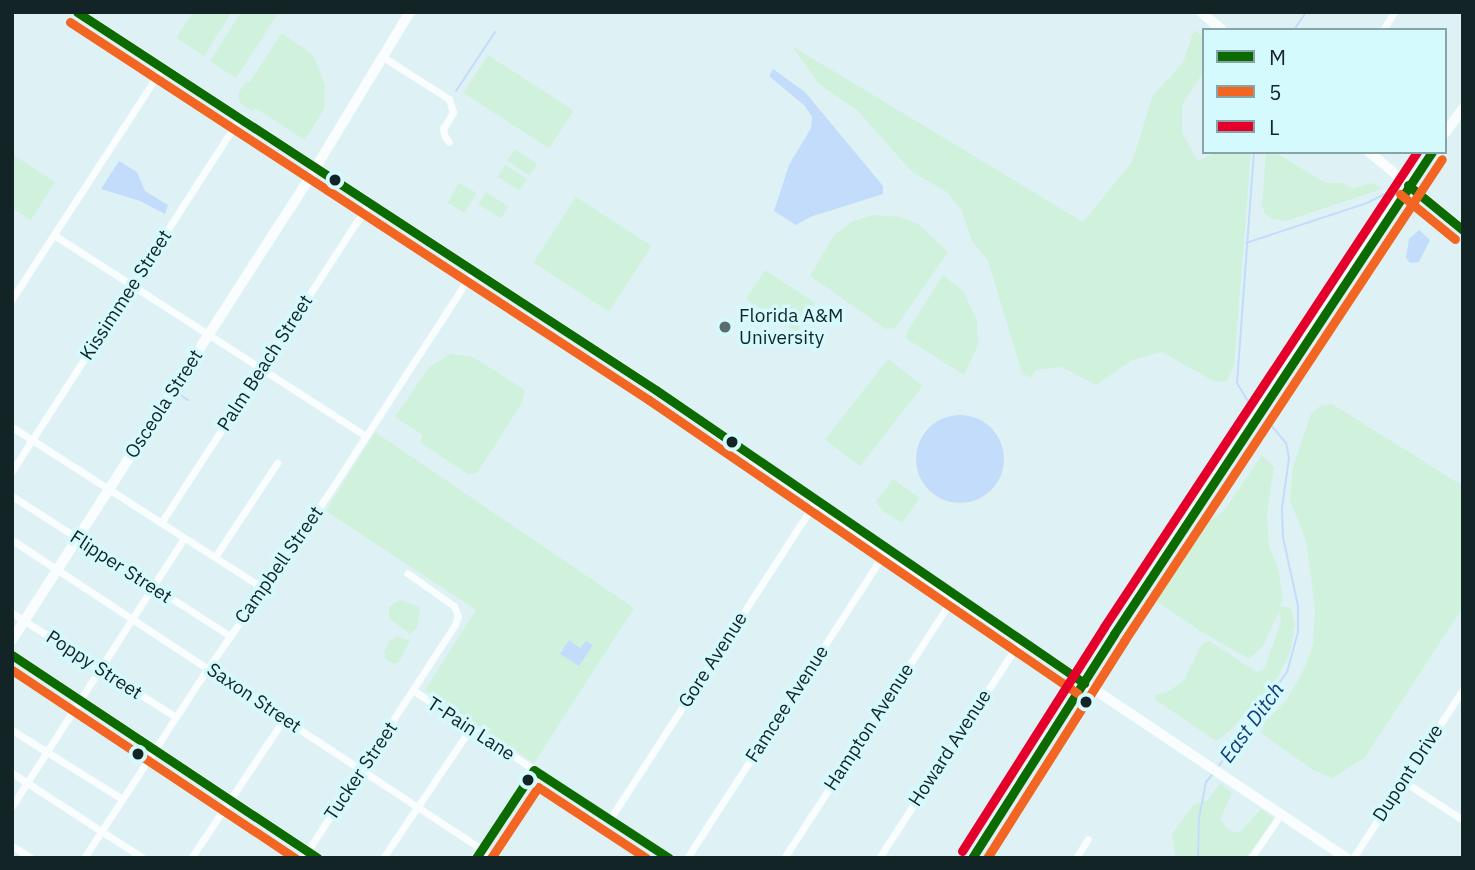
<!DOCTYPE html>
<html>
<head>
<meta charset="utf-8">
<style>
  body { margin:0 }
  #map { position:relative; width:1475px; height:870px; overflow:hidden; background:#def2f5; font-family:"IBM Plex Sans",sans-serif }
  div>[style] { position:absolute }
  [style*='--x'] { left:calc(var(--x)*1px); top:calc(var(--y)*1px); width:calc(var(--w)*1px); rotate:calc(var(--a)*1deg) }
  .green>* { inset:0; background:#d0f1dc; transform-origin:0 0 }
  .water>* { inset:0; background:#c3dcfb }
  .round { border-radius:50% }
  .stream>* { height:2px; margin:-1px; padding:0 1px; transform-origin:1px; border-radius:1px; background:#c3dcfb }
  .street>* { height:7px; margin:-3.5px; padding:0 3.5px; transform-origin:3.5px; border-radius:3.5px; background:#fafdfe }
  .secondary>* { height:10px; margin:-5px; padding:0 5px; transform-origin:5px; border-radius:5px; background:#fafdfe }
  .bus-1>* { height:9px; margin:-4.5px; padding:0 4.5px; transform-origin:4.5px; border-radius:4.5px; background:#0c6b00 }
  .bus-2>* { height:9px; margin:-4.5px; padding:0 4.5px; transform-origin:4.5px; border-radius:4.5px; background:#f26522 }
  .bus-3>* { height:9px; margin:-4.5px; padding:0 4.5px; transform-origin:4.5px; border-radius:4.5px; background:#e4002b }
  .dots>* { width:19px; height:19px; translate:-50% -50%; box-sizing:border-box; border:4px solid #d5fafe; border-radius:50% }
  span { translate:-50% -50%; white-space:nowrap; text-align:center; line-height:1.15; -webkit-text-stroke:7px #d5fafe; paint-order:stroke }
  .street-label { font-size:19px; color:#122426 }
  .poi-label { font-size:19px; color:#122426 }
  .left { translate:0 -50%; text-align:left }
  .water-label { font-size:21px; color:#183d7c; font-style:italic }
  .frame { position:absolute; inset:0; border:14px solid #122426; pointer-events:none }
  .legend { position:absolute; left:1202px; top:28px; width:245px; height:126px; box-sizing:border-box; background:#d5fafe; border:2px solid #87a4a8; margin:0; padding:9px 12px; list-style:none; font-size:21px; color:#122426 }
  .legend li { display:flex; align-items:center; gap:14px; height:35px }
  .legend b { width:35px; border:2px solid #87a4a8 }
</style>
</head>
<body>
<div id="map">
  <div class="green">
    <div style="clip-path:polygon(193px 12px,232px 12px,204px 56px,176px 38px)"></div>
    <div style="clip-path:polygon(241px 12px,279px 12px,236px 78px,210px 61px)"></div>
    <div style="clip-path:polygon(1194px 30px,1204px 37px,1204px 71px,1182px 105px,1182px 133px,1198px 161px,1216px 152px,1251px 152px,1234px 365px,1227px 381px,1215px 382px,1162px 352px,1132px 360px,1096px 385px,1062px 367px,1036px 370px,1030px 378px,1022px 373px,988px 261px,972px 241px,962px 211px,947px 192px,912px 172px,858px 111px,819px 84px,792px 46px,1083px 222px,1132px 162px,1153px 95px,1183px 63px)"></div>
    <div style="clip-path:polygon(282px 33px,313px 55px,325px 84px,324px 109px,305px 140px,255px 108px,252px 111px,240px 103px,238px 94px,246px 81px,249px 83px)"></div>
    <div style="left:488px;top:55px;width:102px;height:45px;rotate:33deg"></div>
    <div style="left:515px;top:149px;width:27px;height:14px;rotate:34deg"></div>
    <div style="clip-path:polygon(1266px 152px,1275px 152px,1325px 183px,1342px 183px,1353px 188px,1374px 183px,1382px 189px,1286px 221px,1273px 219px,1265px 214px,1262px 205px)"></div>
    <div style="clip-path:polygon(12px 154px,55px 182px,31px 220px,12px 208px)"></div>
    <div style="left:505px;top:165px;width:26px;height:14px;rotate:32deg"></div>
    <div style="left:459px;top:183px;width:20px;height:23px;rotate:30deg"></div>
    <div style="left:486px;top:192px;width:27px;height:14px;rotate:33deg"></div>
    <div style="left:576px;top:197px;width:90px;height:78px;rotate:33deg"></div>
    <div style="clip-path:polygon(873px 215px,900px 217px,917px 223px,948px 252px,895px 328px,886px 329px,810px 276px,834px 235px,853px 221px)"></div>
    <div style="left:765px;top:270px;width:60px;height:35px;rotate:33deg"></div>
    <div style="clip-path:polygon(943px 275px,963px 291px,977px 320px,978px 345px,964px 375px,907px 339px,906px 333px)"></div>
    <div style="clip-path:polygon(451px 354px,473px 357px,525px 390px,522px 403px,477px 473px,468px 474px,420px 442px,423px 435px,395px 417px,429px 367px)"></div>
    <div style="left:888px;top:359px;width:44px;height:102px;rotate:38deg"></div>
    <div style="clip-path:polygon(1332px 404px,1463px 486px,1463px 607px,1365px 757px,1333px 778px,1313px 770px,1261px 733px,1265px 722px,1287px 699px,1303px 671px,1313px 645px,1315px 610px,1310px 569px,1306px 541px,1290px 500px,1293px 467px,1311px 414px,1320px 406px)"></div>
    <div style="clip-path:polygon(375px 432px,634px 608px,534px 763px,425px 690px,476px 610px,326px 511px)"></div>
    <div style="clip-path:polygon(1262px 455px,1274px 467px,1267px 514px,1269px 546px,1278px 568px,1283px 600px,1280px 606px,1291px 608px,1295px 624px,1290px 653px,1278px 677px,1231px 730px,1216px 741px,1156px 700px,1155px 695px,1168px 692px,1184px 680px,1202px 644px,1209px 641px,1257px 672px,1264px 669px,1281px 622px,1279px 611px,1263px 646px,1249px 659px,1200px 631px,1158px 602px,1157px 597px,1208px 521px,1223px 512px)"></div>
    <div style="clip-path:polygon(893px 479px,920px 498px,902px 523px,883px 511px,876px 502px)"></div>
    <div style="clip-path:polygon(399px 600px,420px 607px,417px 628px,410px 634px,389px 618px,389px 607px)"></div>
    <div style="clip-path:polygon(397px 637px,410px 640px,399px 662px,394px 664px,386px 660px,384px 652px,389px 641px)"></div>
    <div style="clip-path:polygon(1220px 783px,1232px 793px,1220px 820px,1229px 830px,1239px 833px,1261px 809px,1274px 819px,1246px 858px,1176px 858px,1172px 834px,1194px 804px,1208px 800px)"></div>
  </div>
  <div class="water">
    <div style="clip-path:polygon(773px 69px,805px 92px,883px 186px,883px 194px,810px 217px,796px 225px,774px 211px,789px 165px,811px 128px,812px 117px,805px 106px,769px 76px)"></div>
    <div style="clip-path:polygon(119px 161px,137px 172px,145px 191px,168px 205px,165px 214px,140px 201px,101px 189px)"></div>
    <div style="clip-path:polygon(1419px 230px,1430px 240px,1419px 262px,1410px 263px,1406px 258px,1409px 239px)"></div>
    <div class="round" style="left:916px;top:415px;width:88px;height:88px"></div>
    <div style="clip-path:polygon(569px 640px,580px 648px,586px 641px,593px 645px,579px 666px,560px 654px)"></div>
  </div>
  <div class="stream">
    <div style="--x:1294;--y:30;--w:22;--a:-56"></div>
    <div style="--x:456;--y:91;--w:71;--a:-56.5"></div>
    <div style="--x:1246;--y:243;--w:127;--a:-18.3"></div>
    <div style="--x:1367;--y:203;--w:22;--a:-27"></div>
    <div style="--x:179;--y:394;--w:11;--a:34"></div>
    <div style="--x:1249;--y:403;--w:23;--a:-121"></div>
    <div style="--x:1237;--y:383;--w:232;--a:-85.8"></div>
    <div style="--x:1218;--y:767;--w:117;--a:-54"></div>
    <div style="--x:1287;--y:672;--w:41;--a:-74.6"></div>
    <div style="--x:1298;--y:632;--w:26;--a:-90"></div>
    <div style="--x:1298;--y:606;--w:71;--a:-102.3"></div>
    <div style="--x:1283;--y:537;--w:29;--a:-92"></div>
    <div style="--x:1282;--y:508;--w:50;--a:-82"></div>
    <div style="--x:1289;--y:458;--w:15;--a:-101"></div>
    <div style="--x:1286;--y:443;--w:26;--a:-130"></div>
    <div style="--x:1198;--y:858;--w:40;--a:-88.6"></div>
    <div style="--x:1199;--y:818;--w:37;--a:-79"></div>
    <div style="--x:1206;--y:782;--w:9;--a:-49"></div>
  </div>
  <div class="street">
    <div style="--x:1383;--y:30;--w:21;--a:-59"></div>
    <div style="--x:383;--y:57;--w:78;--a:32.5"></div>
    <div style="--x:449;--y:99;--w:14;--a:73"></div>
    <div style="--x:453;--y:112;--w:20;--a:120"></div>
    <div style="--x:443;--y:129;--w:8;--a:76"></div>
    <div style="--x:445;--y:137;--w:6;--a:51"></div>
    <div style="--x:54;--y:235;--w:371;--a:32.8"></div>
    <div style="--x:12;--y:299;--w:275;--a:-57"></div>
    <div style="--x:12;--y:427;--w:298;--a:32.7"></div>
    <div style="--x:12;--y:471;--w:419;--a:-57.2"></div>
    <div style="--x:12;--y:496;--w:259;--a:32.7"></div>
    <div style="--x:161;--y:523;--w:382;--a:-57"></div>
    <div style="--x:12;--y:540;--w:578;--a:33.36"></div>
    <div style="--x:215;--y:557;--w:113;--a:-56.6"></div>
    <div style="--x:12;--y:613;--w:194;--a:32.4"></div>
    <div style="--x:414;--y:691;--w:305;--a:33.2"></div>
    <div style="--x:12;--y:730;--w:130;--a:32.1"></div>
    <div style="--x:12;--y:773;--w:156;--a:33"></div>
    <div style="--x:1403;--y:781;--w:72;--a:33"></div>
    <div style="--x:12;--y:806;--w:318;--a:-57.3"></div>
    <div style="--x:610;--y:819;--w:379;--a:-57.1"></div>
    <div style="--x:12;--y:846;--w:22;--a:32"></div>
    <div style="--x:84;--y:858;--w:220;--a:-56.9"></div>
    <div style="--x:204;--y:674;--w:220;--a:-55.4"></div>
    <div style="--x:329;--y:493;--w:265;--a:-57"></div>
    <div style="--x:191;--y:858;--w:167;--a:-56.2"></div>
    <div style="--x:303;--y:858;--w:278;--a:-56.9"></div>
    <div style="--x:455;--y:625;--w:9;--a:-72"></div>
    <div style="--x:458;--y:616;--w:11;--a:-112"></div>
    <div style="--x:454;--y:606;--w:57;--a:-144.9"></div>
    <div style="--x:383;--y:858;--w:156;--a:-56"></div>
    <div style="--x:476;--y:858;--w:105;--a:-56.6"></div>
    <div style="--x:687;--y:858;--w:367;--a:-57.1"></div>
    <div style="--x:784;--y:858;--w:314;--a:-57"></div>
    <div style="--x:879;--y:858;--w:261;--a:-57"></div>
    <div style="--x:1076;--y:858;--w:22;--a:-58"></div>
    <div style="--x:1251;--y:858;--w:53;--a:-55.7"></div>
    <div style="--x:1353;--y:858;--w:202;--a:-56.9"></div>
  </div>
  <div class="secondary">
    <div style="--x:77;--y:12;--w:691;--a:33.14"></div>
    <div style="--x:656;--y:390;--w:280;--a:34.8"></div>
    <div style="--x:886;--y:550;--w:554;--a:33.8"></div>
    <div style="--x:1201;--y:12;--w:28;--a:41"></div>
    <div style="--x:1445;--y:133;--w:31;--a:-54"></div>
    <div style="--x:1369;--y:152;--w:122;--a:39.7"></div>
    <div style="--x:12;--y:640;--w:551;--a:-57.23"></div>
    <div style="--x:310;--y:177;--w:193;--a:-58.8"></div>
    <div style="--x:12;--y:655;--w:367;--a:33.6"></div>
    <div style="--x:972;--y:858;--w:265;--a:-57.6"></div>
    <div style="--x:1114;--y:634;--w:483;--a:-56.8"></div>
    <div style="--x:1378;--y:230;--w:95;--a:-55.3"></div>
  </div>
  <div class="bus-1">
    <div style="--x:77;--y:12;--w:691;--a:33.14"></div>
    <div style="--x:656;--y:390;--w:519;--a:34.39"></div>
    <div style="--x:1408;--y:185;--w:71;--a:39.3"></div>
    <div style="--x:12;--y:655;--w:367;--a:33.6"></div>
    <div style="--x:476;--y:858;--w:105;--a:-56.6"></div>
    <div style="--x:534;--y:770;--w:161;--a:33.1"></div>
    <div style="--x:972;--y:858;--w:265;--a:-57.6"></div>
    <div style="--x:1114;--y:634;--w:577;--a:-56.59"></div>
  </div>
  <div class="bus-2">
    <div style="--x:70;--y:22;--w:691;--a:33.14"></div>
    <div style="--x:649;--y:400;--w:519;--a:34.39"></div>
    <div style="--x:1400;--y:194;--w:71;--a:39.3"></div>
    <div style="--x:12;--y:670;--w:340;--a:33.6"></div>
    <div style="--x:491;--y:858;--w:85;--a:-56.5"></div>
    <div style="--x:538;--y:787;--w:129;--a:33.3"></div>
    <div style="--x:987;--y:858;--w:257;--a:-57.7"></div>
    <div style="--x:1124;--y:641;--w:577;--a:-56.59"></div>
  </div>
  <div class="bus-3">
    <div style="--x:962;--y:851;--w:265;--a:-57.6"></div>
    <div style="--x:1104;--y:627;--w:569;--a:-56.62"></div>
  </div>
  <div class="dots">
    <div style="left:335px;top:180px;background:#122426"></div>
    <div style="left:725px;top:327px;background:#596c6e"></div>
    <div style="left:732px;top:442px;background:#122426"></div>
    <div style="left:1086px;top:702px;background:#122426"></div>
    <div style="left:138px;top:754px;background:#122426"></div>
    <div style="left:528px;top:780px;background:#122426"></div>
  </div>
  <div class="street-label">
    <span style="left:126px;top:295px;rotate:-57deg">Kissimmee Street</span>
    <span style="left:265px;top:363px;rotate:-57deg">Palm Beach Street</span>
    <span style="left:164px;top:404px;rotate:-57deg">Osceola Street</span>
    <span style="left:279px;top:565px;rotate:-55deg">Campbell Street</span>
    <span style="left:121px;top:567px;rotate:33deg">Flipper Street</span>
    <span style="left:713px;top:660px;rotate:-57deg">Gore Avenue</span>
    <span style="left:94px;top:665px;rotate:33deg">Poppy Street</span>
    <span style="left:254px;top:698px;rotate:34deg">Saxon Street</span>
    <span style="left:787px;top:704px;rotate:-57deg">Famcee Avenue</span>
    <span style="left:869px;top:727px;rotate:-57deg">Hampton Avenue</span>
    <span style="left:471px;top:729px;rotate:33deg">T-Pain Lane</span>
    <span style="left:950px;top:748px;rotate:-57deg">Howard Avenue</span>
    <span style="left:361px;top:771px;rotate:-56deg">Tucker Street</span>
    <span style="left:1408px;top:773px;rotate:-57deg">Dupont Drive</span>
  </div>
  <div class="poi-label">
    <span class="left" style="left:739px;top:327px">Florida A&amp;M<br>University</span>
  </div>
  <div class="water-label">
    <span style="left:1251px;top:722px;rotate:-54deg">East Ditch</span>
  </div>
  <div class="frame"></div>
  <ul class="legend">
  <li><b style="height:9px;background:#0c6b00"></b>M</li>
  <li><b style="height:9px;background:#f26522"></b>5</li>
  <li><b style="height:9px;background:#e4002b"></b>L</li>
  </ul>
</div>
</body>
</html>
